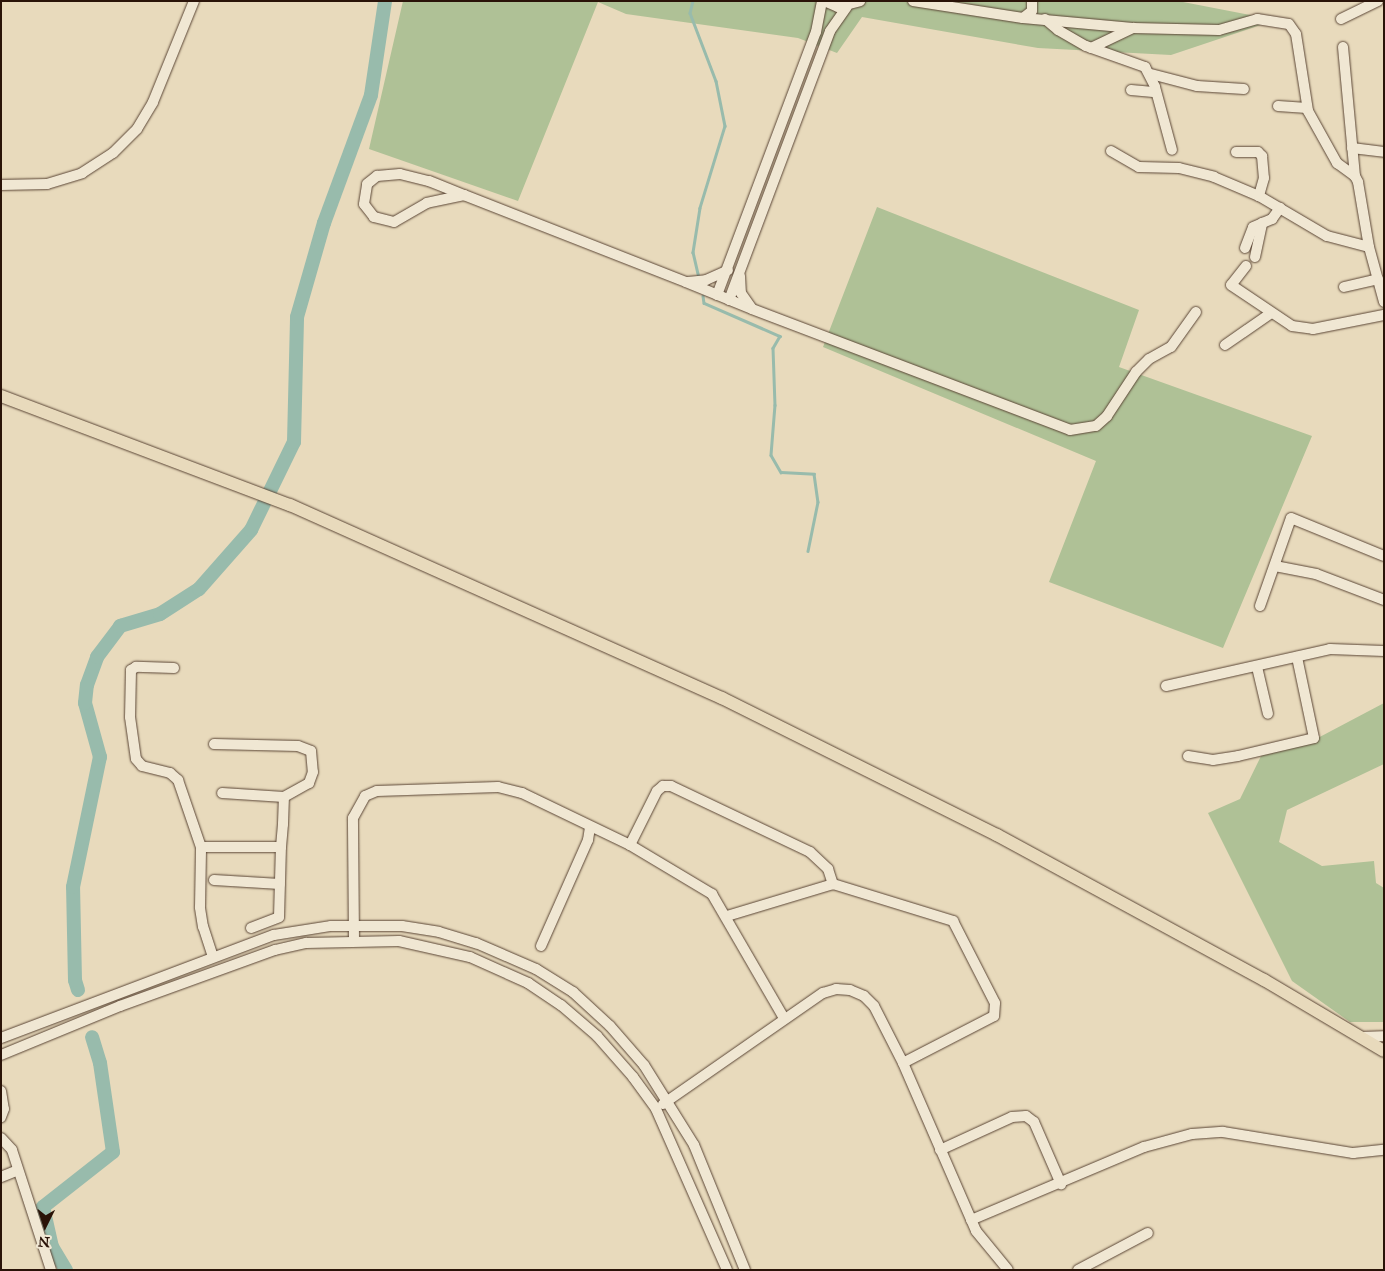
<!DOCTYPE html>
<html>
<head>
<meta charset="utf-8">
<style>
  body { margin:0 }
  #map { position:relative; width:1385px; height:1271px; overflow:hidden; background:#e8dabc; font-family:"IM FELL Great Primer",serif }
  div>[style] { position:absolute }
  [style*='--x'] { left:calc(var(--x)*1px); top:calc(var(--y)*1px); width:calc(var(--w)*1px); rotate:calc(var(--a)*1deg) }
  .green>* { inset:0; background:#afc196 }
  .stream>* { height:2.5px; margin:-1.25px; padding:0 1.25px; transform-origin:1.25px; border-radius:1.25px; background:#98bbac }
  .river>* { height:14px; margin:-7px; padding:0 7px; transform-origin:7px; border-radius:7px; background:#98bbac }
  .roads { filter:drop-shadow(0 0 1px #5a4535) drop-shadow(0 0 1px #5a4535) }
  .minor>* { height:10px; margin:-5px; padding:0 5px; transform-origin:5px; border-radius:5px; background:#f0e7d3 }
  .major>* { height:12px; margin:-6px; padding:0 6px; transform-origin:6px; border-radius:6px; background:#e8dabc }
  span { translate:-50% -50%; white-space:nowrap; text-align:center; line-height:1.15; -webkit-text-stroke:4px #f0e7d3; paint-order:stroke }
  .frame { position:absolute; inset:0; border:2px solid #2a1308; pointer-events:none }
  .north { position:absolute; left:20px; top:1201px; width:50px; height:50px; -webkit-text-stroke:4px #f0e7d3; paint-order:stroke; rotate:184deg; font-size:14px; font-weight:700; line-height:20px; text-align:center; color:#2a1308 }
  .north::after { content:''; display:block; margin:auto; width:18px; height:22px; background:#2a1308; clip-path:polygon(50% 0,100% 100%,50% 72%,0 100%) }
</style>
</head>
<body>
<div id="map">
  <div class="green">
    <div style="clip-path:polygon(403px 1px,1178px 1px,1276px 20px,1171px 55px,1038px 48px,862px 17px,837px 53px,798px 38px,626px 14px,598px 2px,518px 201px,369px 149px)"></div>
    <div style="clip-path:polygon(877px 207px,1139px 310px,1119px 367px,1312px 436px,1223px 648px,1049px 582px,1096px 461px,823px 347px)"></div>
    <div style="clip-path:polygon(1384px 703px,1384px 764px,1287px 810px,1279px 842px,1322px 866px,1374px 861px,1376px 883px,1384px 888px,1384px 1022px,1350px 1022px,1292px 981px,1208px 813px,1240px 799px,1262px 754px,1314px 740px)"></div>
  </div>
  <div class="stream">
    <div style="--x:693;--y:1;--w:12;--a:104"></div>
    <div style="--x:690;--y:13;--w:73;--a:69.1"></div>
    <div style="--x:716;--y:81;--w:46;--a:78.7"></div>
    <div style="--x:725;--y:126;--w:86;--a:107"></div>
    <div style="--x:700;--y:208;--w:45;--a:99"></div>
    <div style="--x:693;--y:252;--w:26;--a:77"></div>
    <div style="--x:703;--y:296;--w:7;--a:82"></div>
    <div style="--x:704;--y:303;--w:83;--a:23.5"></div>
    <div style="--x:780;--y:336;--w:14;--a:120"></div>
    <div style="--x:773;--y:348;--w:57;--a:88"></div>
    <div style="--x:775;--y:405;--w:50;--a:94.6"></div>
    <div style="--x:771;--y:455;--w:20;--a:60"></div>
    <div style="--x:781;--y:472;--w:33;--a:3"></div>
    <div style="--x:814;--y:474;--w:28;--a:82"></div>
    <div style="--x:818;--y:502;--w:50;--a:101.5"></div>
  </div>
  <div class="river">
    <div style="--x:78;--y:990;--w:10;--a:-107"></div>
    <div style="--x:75;--y:980;--w:93;--a:-91.2"></div>
    <div style="--x:73;--y:887;--w:133;--a:-78.3"></div>
    <div style="--x:100;--y:757;--w:56;--a:-105.5"></div>
    <div style="--x:85;--y:703;--w:18;--a:-84"></div>
    <div style="--x:87;--y:685;--w:30;--a:-70"></div>
    <div style="--x:97;--y:657;--w:39;--a:-53"></div>
    <div style="--x:120;--y:626;--w:42;--a:-16.7"></div>
    <div style="--x:160;--y:614;--w:46;--a:-32.7"></div>
    <div style="--x:199;--y:589;--w:79;--a:-48.6"></div>
    <div style="--x:251;--y:530;--w:98;--a:-64"></div>
    <div style="--x:294;--y:442;--w:125;--a:-88.6"></div>
    <div style="--x:297;--y:317;--w:98;--a:-74"></div>
    <div style="--x:324;--y:223;--w:136;--a:-69.8"></div>
    <div style="--x:371;--y:95;--w:95;--a:-81.5"></div>
    <div style="--x:66;--y:1270;--w:27;--a:-121"></div>
    <div style="--x:52;--y:1247;--w:41;--a:-102.7"></div>
    <div style="--x:43;--y:1207;--w:89;--a:-38.2"></div>
    <div style="--x:113;--y:1152;--w:90;--a:-98.3"></div>
    <div style="--x:100;--y:1063;--w:27;--a:-107"></div>
  </div>
  <div class="roads">
    <div class="minor">
      <div style="--x:824;--y:1;--w:15;--a:23"></div>
      <div style="--x:838;--y:7;--w:23;--a:-15"></div>
      <div style="--x:913;--y:1;--w:111;--a:8.8"></div>
      <div style="--x:1023;--y:18;--w:110;--a:5.2"></div>
      <div style="--x:1023;--y:18;--w:11;--a:-38"></div>
      <div style="--x:1032;--y:11;--w:10;--a:-90"></div>
      <div style="--x:1045;--y:19;--w:17;--a:40"></div>
      <div style="--x:1058;--y:30;--w:32;--a:30"></div>
      <div style="--x:1086;--y:46;--w:63;--a:19.6"></div>
      <div style="--x:1145;--y:67;--w:22;--a:63"></div>
      <div style="--x:1155;--y:87;--w:65;--a:74.9"></div>
      <div style="--x:1341;--y:19;--w:41;--a:-25.9"></div>
      <div style="--x:1343;--y:47;--w:130;--a:84.7"></div>
      <div style="--x:1091;--y:48;--w:47;--a:-25.5"></div>
      <div style="--x:1133;--y:28;--w:86;--a:1.3"></div>
      <div style="--x:1219;--y:30;--w:40;--a:-16"></div>
      <div style="--x:1257;--y:19;--w:32;--a:9"></div>
      <div style="--x:1289;--y:24;--w:12;--a:55"></div>
      <div style="--x:1296;--y:34;--w:78;--a:81.1"></div>
      <div style="--x:1308;--y:111;--w:60;--a:60.9"></div>
      <div style="--x:1337;--y:163;--w:22;--a:36"></div>
      <div style="--x:1355;--y:176;--w:7;--a:63"></div>
      <div style="--x:1358;--y:182;--w:66;--a:80.4"></div>
      <div style="--x:1369;--y:247;--w:57;--a:74.7"></div>
      <div style="--x:1151;--y:74;--w:48;--a:14.6"></div>
      <div style="--x:1197;--y:86;--w:47;--a:3.7"></div>
      <div style="--x:1131;--y:90;--w:25;--a:5"></div>
      <div style="--x:1278;--y:106;--w:29;--a:4"></div>
      <div style="--x:1352;--y:148;--w:32;--a:7"></div>
      <div style="--x:1111;--y:151;--w:32;--a:30"></div>
      <div style="--x:1139;--y:167;--w:40;--a:1.4"></div>
      <div style="--x:1179;--y:168;--w:36;--a:14"></div>
      <div style="--x:1214;--y:177;--w:49;--a:22.9"></div>
      <div style="--x:1259;--y:196;--w:79;--a:30.5"></div>
      <div style="--x:1327;--y:236;--w:43;--a:14.7"></div>
      <div style="--x:1236;--y:152;--w:22;--a:0"></div>
      <div style="--x:1258;--y:152;--w:6;--a:45"></div>
      <div style="--x:1262;--y:156;--w:22;--a:85"></div>
      <div style="--x:1264;--y:178;--w:19;--a:106"></div>
      <div style="--x:1;--y:185;--w:46;--a:-1.2"></div>
      <div style="--x:47;--y:184;--w:37;--a:-17"></div>
      <div style="--x:82;--y:173;--w:37;--a:-33"></div>
      <div style="--x:113;--y:153;--w:34;--a:-45"></div>
      <div style="--x:137;--y:129;--w:31;--a:-59"></div>
      <div style="--x:153;--y:102;--w:109;--a:-67.9"></div>
      <div style="--x:464;--y:195;--w:38;--a:168"></div>
      <div style="--x:427;--y:203;--w:38;--a:150"></div>
      <div style="--x:394;--y:222;--w:21;--a:-166"></div>
      <div style="--x:374;--y:217;--w:16;--a:-128"></div>
      <div style="--x:364;--y:204;--w:20;--a:-81"></div>
      <div style="--x:367;--y:184;--w:13;--a:-39"></div>
      <div style="--x:377;--y:176;--w:23;--a:-5"></div>
      <div style="--x:400;--y:174;--w:30;--a:14"></div>
      <div style="--x:429;--y:181;--w:38;--a:22"></div>
      <div style="--x:464;--y:195;--w:238;--a:21.4"></div>
      <div style="--x:686;--y:282;--w:71;--a:22.2"></div>
      <div style="--x:752;--y:309;--w:340;--a:20.8"></div>
      <div style="--x:1070;--y:430;--w:26;--a:-9"></div>
      <div style="--x:1096;--y:426;--w:15;--a:-42"></div>
      <div style="--x:1107;--y:416;--w:53;--a:-56.6"></div>
      <div style="--x:1136;--y:372;--w:18;--a:-45"></div>
      <div style="--x:1149;--y:359;--w:25;--a:-29"></div>
      <div style="--x:1171;--y:347;--w:43;--a:-54.5"></div>
      <div style="--x:1245;--y:248;--w:22;--a:-69"></div>
      <div style="--x:1253;--y:227;--w:21;--a:-23"></div>
      <div style="--x:1272;--y:219;--w:14;--a:-54"></div>
      <div style="--x:1255;--y:257;--w:35;--a:-78"></div>
      <div style="--x:1246;--y:266;--w:24;--a:128"></div>
      <div style="--x:1231;--y:285;--w:73;--a:33.9"></div>
      <div style="--x:1292;--y:326;--w:21;--a:8"></div>
      <div style="--x:1313;--y:329;--w:72;--a:-11.2"></div>
      <div style="--x:740;--y:276;--w:17;--a:87"></div>
      <div style="--x:741;--y:293;--w:19;--a:55"></div>
      <div style="--x:688;--y:282;--w:18;--a:-6"></div>
      <div style="--x:706;--y:280;--w:24;--a:-24"></div>
      <div style="--x:1344;--y:287;--w:35;--a:-13"></div>
      <div style="--x:717;--y:295;--w:281;--a:-69.4"></div>
      <div style="--x:816;--y:32;--w:32;--a:-79"></div>
      <div style="--x:729;--y:300;--w:287;--a:-69.4"></div>
      <div style="--x:830;--y:31;--w:29;--a:-55"></div>
      <div style="--x:1225;--y:345;--w:56;--a:-34.8"></div>
      <div style="--x:1275;--y:566;--w:42;--a:11"></div>
      <div style="--x:1316;--y:574;--w:73;--a:20.9"></div>
      <div style="--x:1260;--y:606;--w:93;--a:-70.6"></div>
      <div style="--x:1291;--y:518;--w:100;--a:22.2"></div>
      <div style="--x:1257;--y:667;--w:48;--a:76.8"></div>
      <div style="--x:174;--y:668;--w:38;--a:-178"></div>
      <div style="--x:136;--y:667;--w:6;--a:149"></div>
      <div style="--x:131;--y:670;--w:47;--a:91.2"></div>
      <div style="--x:130;--y:717;--w:42;--a:81.9"></div>
      <div style="--x:136;--y:759;--w:9;--a:49"></div>
      <div style="--x:142;--y:766;--w:29;--a:14"></div>
      <div style="--x:170;--y:773;--w:11;--a:41"></div>
      <div style="--x:178;--y:780;--w:71;--a:71.1"></div>
      <div style="--x:1166;--y:686;--w:168;--a:-12.7"></div>
      <div style="--x:1330;--y:649;--w:54;--a:2.1"></div>
      <div style="--x:214;--y:744;--w:84;--a:1.4"></div>
      <div style="--x:298;--y:746;--w:14;--a:21"></div>
      <div style="--x:311;--y:751;--w:21;--a:85"></div>
      <div style="--x:313;--y:772;--w:12;--a:110"></div>
      <div style="--x:309;--y:783;--w:29;--a:151"></div>
      <div style="--x:1188;--y:756;--w:25;--a:9"></div>
      <div style="--x:1213;--y:760;--w:25;--a:-9"></div>
      <div style="--x:1238;--y:756;--w:78;--a:-13.3"></div>
      <div style="--x:1314;--y:738;--w:83;--a:-101.9"></div>
      <div style="--x:630;--y:845;--w:60;--a:-63.4"></div>
      <div style="--x:657;--y:791;--w:8;--a:-40"></div>
      <div style="--x:663;--y:786;--w:8;--a:0"></div>
      <div style="--x:671;--y:786;--w:154;--a:25.4"></div>
      <div style="--x:810;--y:852;--w:25;--a:43"></div>
      <div style="--x:828;--y:869;--w:16;--a:72"></div>
      <div style="--x:214;--y:880;--w:66;--a:3.5"></div>
      <div style="--x:727;--y:916;--w:111;--a:-16.8"></div>
      <div style="--x:833;--y:884;--w:126;--a:17.1"></div>
      <div style="--x:953;--y:921;--w:92;--a:62.9"></div>
      <div style="--x:995;--y:1003;--w:13;--a:94"></div>
      <div style="--x:994;--y:1016;--w:102;--a:152.7"></div>
      <div style="--x:251;--y:928;--w:30;--a:-21"></div>
      <div style="--x:279;--y:917;--w:70;--a:-88.4"></div>
      <div style="--x:354;--y:940;--w:122;--a:-90.5"></div>
      <div style="--x:353;--y:818;--w:25;--a:-61"></div>
      <div style="--x:365;--y:796;--w:13;--a:-23"></div>
      <div style="--x:377;--y:791;--w:121;--a:-1.9"></div>
      <div style="--x:498;--y:787;--w:25;--a:14"></div>
      <div style="--x:522;--y:793;--w:120;--a:25.7"></div>
      <div style="--x:630;--y:845;--w:96;--a:30.9"></div>
      <div style="--x:712;--y:894;--w:143;--a:59.9"></div>
      <div style="--x:541;--y:946;--w:116;--a:-66.1"></div>
      <div style="--x:588;--y:840;--w:12;--a:-81"></div>
      <div style="--x:213;--y:957;--w:32;--a:-108"></div>
      <div style="--x:203;--y:927;--w:20;--a:-99"></div>
      <div style="--x:200;--y:907;--w:60;--a:-89"></div>
      <div style="--x:201;--y:847;--w:80;--a:0"></div>
      <div style="--x:281;--y:847;--w:23;--a:-85"></div>
      <div style="--x:283;--y:824;--w:27;--a:-88"></div>
      <div style="--x:284;--y:797;--w:62;--a:-176.3"></div>
      <div style="--x:1360;--y:1037;--w:24;--a:-2"></div>
      <div style="--x:1;--y:1038;--w:292;--a:-20.7"></div>
      <div style="--x:274;--y:935;--w:58;--a:-9"></div>
      <div style="--x:331;--y:926;--w:71;--a:0"></div>
      <div style="--x:402;--y:926;--w:37;--a:9"></div>
      <div style="--x:439;--y:932;--w:39;--a:17"></div>
      <div style="--x:476;--y:943;--w:65;--a:23.4"></div>
      <div style="--x:536;--y:969;--w:44;--a:31.9"></div>
      <div style="--x:573;--y:992;--w:50;--a:42.6"></div>
      <div style="--x:610;--y:1026;--w:52;--a:48.9"></div>
      <div style="--x:644;--y:1065;--w:94;--a:58"></div>
      <div style="--x:694;--y:1145;--w:135;--a:67.8"></div>
      <div style="--x:1;--y:1055;--w:129;--a:-22.4"></div>
      <div style="--x:120;--y:1006;--w:165;--a:-19.9"></div>
      <div style="--x:275;--y:950;--w:32;--a:-13"></div>
      <div style="--x:306;--y:943;--w:93;--a:-1.2"></div>
      <div style="--x:399;--y:941;--w:73;--a:12.7"></div>
      <div style="--x:470;--y:957;--w:64;--a:24.1"></div>
      <div style="--x:528;--y:983;--w:40;--a:34"></div>
      <div style="--x:561;--y:1005;--w:48;--a:40.7"></div>
      <div style="--x:597;--y:1036;--w:55;--a:48.7"></div>
      <div style="--x:633;--y:1077;--w:39;--a:54"></div>
      <div style="--x:656;--y:1109;--w:176;--a:66.2"></div>
      <div style="--x:1;--y:1091;--w:18;--a:81"></div>
      <div style="--x:4;--y:1109;--w:9;--a:111"></div>
      <div style="--x:663;--y:1104;--w:195;--a:-34.8"></div>
      <div style="--x:823;--y:993;--w:14;--a:-17"></div>
      <div style="--x:836;--y:989;--w:14;--a:4"></div>
      <div style="--x:850;--y:990;--w:15;--a:23"></div>
      <div style="--x:864;--y:996;--w:14;--a:45"></div>
      <div style="--x:874;--y:1006;--w:64;--a:63"></div>
      <div style="--x:903;--y:1063;--w:183;--a:66.5"></div>
      <div style="--x:976;--y:1231;--w:50;--a:50.6"></div>
      <div style="--x:1;--y:1138;--w:16;--a:47"></div>
      <div style="--x:12;--y:1150;--w:126;--a:72"></div>
      <div style="--x:940;--y:1150;--w:79;--a:-24.6"></div>
      <div style="--x:1012;--y:1117;--w:14;--a:-4"></div>
      <div style="--x:1026;--y:1116;--w:10;--a:37"></div>
      <div style="--x:1034;--y:1122;--w:68;--a:66.5"></div>
      <div style="--x:1;--y:1177;--w:18;--a:-22"></div>
      <div style="--x:971;--y:1220;--w:188;--a:-22.9"></div>
      <div style="--x:1144;--y:1147;--w:50;--a:-15.2"></div>
      <div style="--x:1192;--y:1134;--w:31;--a:-4"></div>
      <div style="--x:1223;--y:1132;--w:132;--a:9.2"></div>
      <div style="--x:1353;--y:1153;--w:31;--a:-6"></div>
      <div style="--x:1078;--y:1270;--w:79;--a:-27.9"></div>
    </div>
    <div class="major">
      <div style="--x:1;--y:396;--w:309;--a:20.7"></div>
      <div style="--x:290;--y:505;--w:473;--a:24.1"></div>
      <div style="--x:722;--y:698;--w:307;--a:26.5"></div>
      <div style="--x:997;--y:835;--w:304;--a:28.5"></div>
      <div style="--x:1264;--y:980;--w:139;--a:30.6"></div>
    </div>
  </div>
  <div class="frame"></div>
  <div class="north">N</div>
</div>
</body>
</html>
